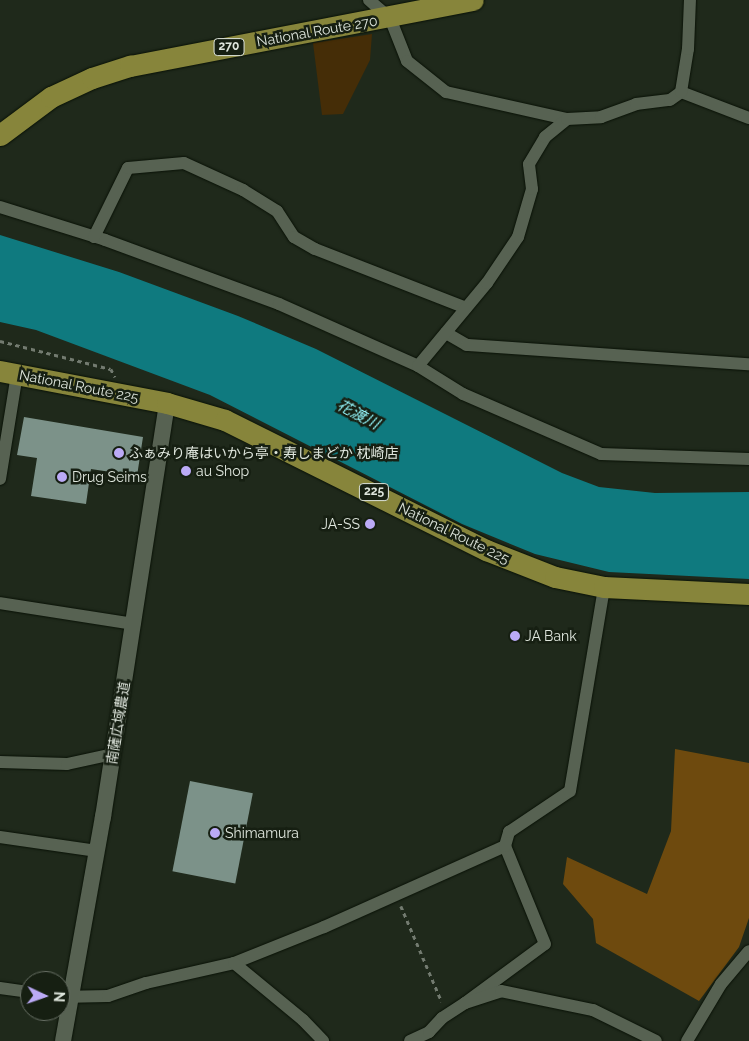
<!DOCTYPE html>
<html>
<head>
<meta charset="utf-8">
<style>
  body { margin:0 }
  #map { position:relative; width:749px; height:1041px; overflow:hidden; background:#1f291b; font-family:Raleway,"Noto Sans JP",sans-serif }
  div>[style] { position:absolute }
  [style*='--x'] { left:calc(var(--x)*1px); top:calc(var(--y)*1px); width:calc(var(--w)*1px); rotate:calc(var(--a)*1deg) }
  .green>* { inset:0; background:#452d07 }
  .forest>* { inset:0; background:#6e4a0e }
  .water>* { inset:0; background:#0f7a7f }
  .building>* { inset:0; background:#7c9289; transform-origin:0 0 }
  .path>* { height:2.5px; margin-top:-1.25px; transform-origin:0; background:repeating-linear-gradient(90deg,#737b70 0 4px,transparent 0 8px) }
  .roads { filter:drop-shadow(0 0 1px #091106) drop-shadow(0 0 1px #091106) }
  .minor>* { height:12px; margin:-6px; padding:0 6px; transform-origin:6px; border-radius:6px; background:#576252 }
  .tertiary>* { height:16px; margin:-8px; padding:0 8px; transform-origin:8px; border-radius:8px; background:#576252 }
  .trunk>* { height:21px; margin:-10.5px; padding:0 10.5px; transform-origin:10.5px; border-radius:10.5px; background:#87853b }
  .dots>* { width:14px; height:14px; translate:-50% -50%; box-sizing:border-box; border:2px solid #161f12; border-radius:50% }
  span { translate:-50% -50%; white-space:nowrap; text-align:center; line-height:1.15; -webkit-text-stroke:5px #161f12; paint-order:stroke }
  .shield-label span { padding:1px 4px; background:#161f12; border:1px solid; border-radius:4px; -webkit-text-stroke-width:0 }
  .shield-label { font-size:12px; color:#dee5dc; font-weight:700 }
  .street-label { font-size:14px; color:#dee5dc }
  .poi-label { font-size:14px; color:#dee5dc }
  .left { translate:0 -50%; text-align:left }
  .right { translate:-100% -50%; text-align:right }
  .water-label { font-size:15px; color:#95f8fd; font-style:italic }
  .north { position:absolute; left:20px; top:971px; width:50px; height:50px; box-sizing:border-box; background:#161f12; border:1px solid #666e63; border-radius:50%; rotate:93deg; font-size:14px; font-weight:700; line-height:20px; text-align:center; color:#dee5dc }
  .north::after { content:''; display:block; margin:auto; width:18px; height:22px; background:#bbaaf6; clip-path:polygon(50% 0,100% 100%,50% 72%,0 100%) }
</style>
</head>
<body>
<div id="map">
  <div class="green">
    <div style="clip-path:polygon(372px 34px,370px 60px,343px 114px,322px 115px,313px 43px)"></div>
  </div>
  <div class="forest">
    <div style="clip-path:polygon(675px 749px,749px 763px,749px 918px,739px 947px,699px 1001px,596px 943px,593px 919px,563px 884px,567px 857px,647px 894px,671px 831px)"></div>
  </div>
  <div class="water">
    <div style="clip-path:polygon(0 235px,119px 272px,238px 316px,316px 349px,562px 473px,599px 487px,655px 493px,749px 492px,749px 579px,609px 572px,535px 554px,462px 524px,210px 395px,36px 330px,0 322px)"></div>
  </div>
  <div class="building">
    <div style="clip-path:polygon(24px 417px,143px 437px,137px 476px,91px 469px,86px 504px,31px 496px,37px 458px,17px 455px)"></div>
    <div style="left:190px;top:781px;width:64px;height:92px;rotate:11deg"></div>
  </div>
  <div class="path">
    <div style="--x:0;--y:341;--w:114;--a:14.2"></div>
    <div style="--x:111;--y:369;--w:9;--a:63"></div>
    <div style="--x:401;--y:906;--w:104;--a:66.9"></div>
  </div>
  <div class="roads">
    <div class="minor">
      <div style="--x:369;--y:0;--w:28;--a:41"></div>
      <div style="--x:390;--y:18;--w:46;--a:68.4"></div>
      <div style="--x:407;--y:61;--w:50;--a:38.5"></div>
      <div style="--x:446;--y:92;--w:124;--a:12.6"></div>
      <div style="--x:681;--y:92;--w:73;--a:20.9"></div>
      <div style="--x:0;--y:207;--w:110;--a:17.4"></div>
      <div style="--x:105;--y:240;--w:185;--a:20.2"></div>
      <div style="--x:279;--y:304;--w:152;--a:24"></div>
      <div style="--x:418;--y:366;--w:53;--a:31.9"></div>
      <div style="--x:463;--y:394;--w:150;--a:23.5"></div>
      <div style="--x:601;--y:454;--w:148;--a:1.9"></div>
      <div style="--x:94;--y:237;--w:77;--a:-63.8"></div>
      <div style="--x:128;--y:168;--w:56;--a:-5.1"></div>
      <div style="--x:184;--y:163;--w:65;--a:24.6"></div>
      <div style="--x:243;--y:190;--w:40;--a:32"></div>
      <div style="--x:277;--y:211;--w:31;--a:57"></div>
      <div style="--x:294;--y:237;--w:24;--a:30"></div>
      <div style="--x:315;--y:249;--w:162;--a:21.3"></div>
      <div style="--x:446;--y:333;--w:24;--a:30"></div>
      <div style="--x:467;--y:345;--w:283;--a:3.9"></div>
      <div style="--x:418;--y:366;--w:108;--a:-50.3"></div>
      <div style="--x:487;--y:283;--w:55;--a:-56"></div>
      <div style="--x:518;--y:237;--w:50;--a:-73.7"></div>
      <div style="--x:532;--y:189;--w:25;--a:-97"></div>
      <div style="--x:529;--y:164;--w:31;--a:-59"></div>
      <div style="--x:545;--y:137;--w:28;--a:-39"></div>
      <div style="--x:567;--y:119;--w:34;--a:-3"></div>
      <div style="--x:601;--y:117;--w:37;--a:-20"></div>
      <div style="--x:636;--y:104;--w:34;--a:-7"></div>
      <div style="--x:670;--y:100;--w:14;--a:-36"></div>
      <div style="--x:681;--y:92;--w:44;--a:-80.8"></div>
      <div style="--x:688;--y:49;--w:49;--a:-87.7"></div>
      <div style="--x:0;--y:479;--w:106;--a:-80.8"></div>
      <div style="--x:17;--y:374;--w:5;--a:180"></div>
      <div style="--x:0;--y:603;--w:136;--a:8.9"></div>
      <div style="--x:0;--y:762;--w:67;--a:1.7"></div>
      <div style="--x:67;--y:764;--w:47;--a:-12.3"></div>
      <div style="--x:0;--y:837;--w:98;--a:8.2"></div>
      <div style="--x:234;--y:963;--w:97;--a:-21.8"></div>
      <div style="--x:324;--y:927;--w:198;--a:-24.1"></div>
      <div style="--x:0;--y:988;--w:30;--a:8"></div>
      <div style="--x:60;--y:997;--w:48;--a:-1.2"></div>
      <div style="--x:108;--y:996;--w:40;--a:-18.9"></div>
      <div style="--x:146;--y:983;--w:90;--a:-12.8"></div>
      <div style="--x:234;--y:963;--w:89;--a:39.6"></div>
      <div style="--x:303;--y:1020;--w:29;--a:46"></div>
      <div style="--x:465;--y:1003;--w:99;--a:-36.4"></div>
      <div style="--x:545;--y:944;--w:106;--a:-112.2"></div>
      <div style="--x:505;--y:846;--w:15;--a:-74"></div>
      <div style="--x:509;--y:832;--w:73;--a:-33.9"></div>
      <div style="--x:570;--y:791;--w:207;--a:-80.5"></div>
      <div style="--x:410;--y:1041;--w:21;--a:-25"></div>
      <div style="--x:429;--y:1032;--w:19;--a:-47"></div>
      <div style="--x:442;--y:1018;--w:27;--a:-33"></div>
      <div style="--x:465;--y:1003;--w:38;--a:-18"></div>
      <div style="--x:501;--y:991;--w:94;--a:11.7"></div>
      <div style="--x:593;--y:1010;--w:70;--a:26.2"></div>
      <div style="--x:687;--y:1041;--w:66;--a:-59.2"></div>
      <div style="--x:721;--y:984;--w:43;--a:-49.7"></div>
    </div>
    <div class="tertiary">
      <div style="--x:63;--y:1041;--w:228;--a:-79.9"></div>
      <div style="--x:103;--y:817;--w:419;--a:-81.2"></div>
    </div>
    <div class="trunk">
      <div style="--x:0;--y:135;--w:64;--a:-36.7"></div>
      <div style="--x:51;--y:97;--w:45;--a:-24.9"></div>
      <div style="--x:92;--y:78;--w:40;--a:-18"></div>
      <div style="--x:130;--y:66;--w:349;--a:-10.9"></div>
      <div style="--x:0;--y:371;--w:170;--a:10.8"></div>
      <div style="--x:167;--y:403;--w:60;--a:16.3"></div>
      <div style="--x:225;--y:420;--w:292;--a:26.5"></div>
      <div style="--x:486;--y:550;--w:74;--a:21.4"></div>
      <div style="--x:555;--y:577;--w:50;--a:11.5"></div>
      <div style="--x:604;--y:587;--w:145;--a:2.8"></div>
    </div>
  </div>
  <div class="dots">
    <div style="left:119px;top:453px;background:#bbaaf6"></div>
    <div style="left:186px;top:471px;background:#bbaaf6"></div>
    <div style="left:62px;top:477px;background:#bbaaf6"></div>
    <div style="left:370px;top:524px;background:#bbaaf6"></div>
    <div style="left:515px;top:636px;background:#bbaaf6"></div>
    <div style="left:215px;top:833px;background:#bbaaf6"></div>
  </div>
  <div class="shield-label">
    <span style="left:229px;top:47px">270</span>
    <span style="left:374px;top:492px">225</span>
  </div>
  <div class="street-label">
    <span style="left:317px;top:31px;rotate:-10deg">National Route 270</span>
    <span style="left:79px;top:386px;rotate:11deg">National Route 225</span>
    <span style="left:454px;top:533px;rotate:26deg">National Route 225</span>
    <span style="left:118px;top:723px;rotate:-81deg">南薩広域農道</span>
  </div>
  <div class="poi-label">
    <span class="left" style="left:129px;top:453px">ふぁみり庵はいから亭・寿しまどか 枕崎店</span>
    <span class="left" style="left:196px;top:471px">au Shop</span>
    <span class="left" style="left:72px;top:477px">Drug Seims</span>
    <span class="right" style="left:360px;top:524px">JA-SS</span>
    <span class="left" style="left:525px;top:636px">JA Bank</span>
    <span class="left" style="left:225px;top:833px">Shimamura</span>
  </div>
  <div class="water-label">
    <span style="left:358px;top:415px;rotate:28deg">花渡川</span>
  </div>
  <div class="north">N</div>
</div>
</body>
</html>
